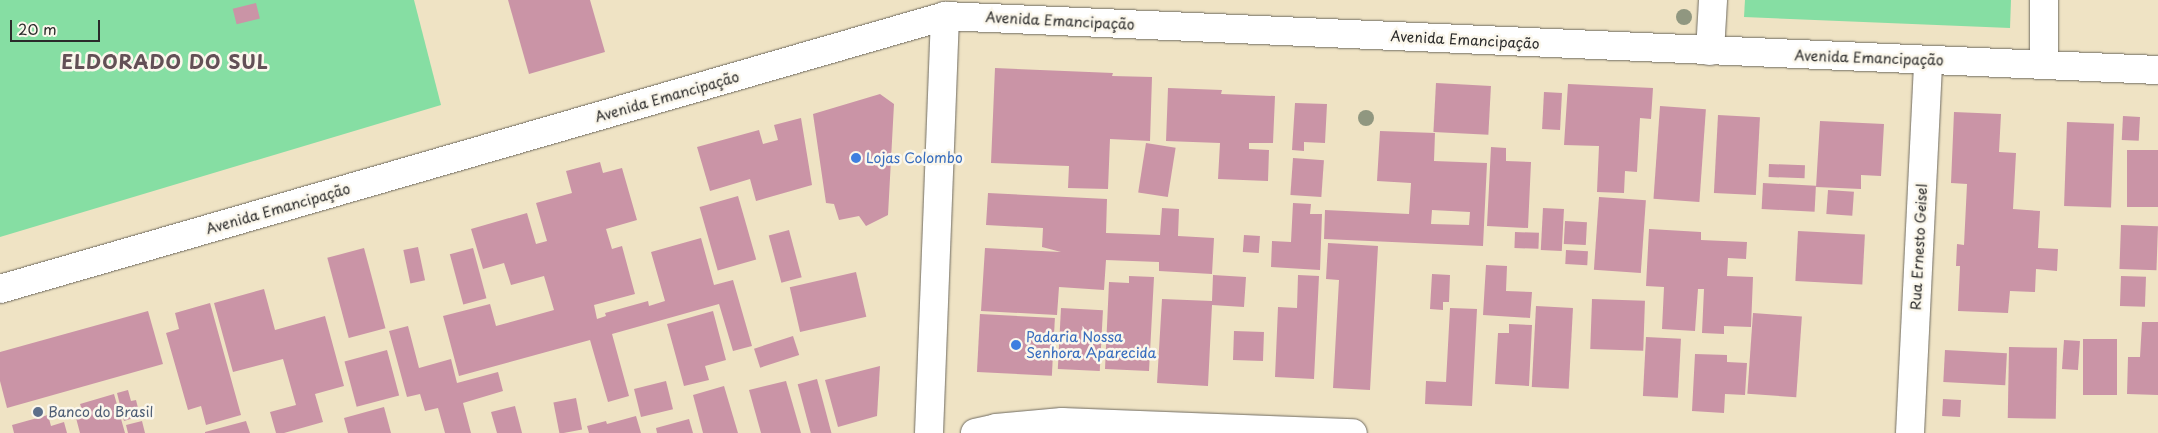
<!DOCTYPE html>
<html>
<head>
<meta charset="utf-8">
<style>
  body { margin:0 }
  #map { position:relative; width:2158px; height:433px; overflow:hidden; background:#efe3c4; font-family:"Playpen Sans",sans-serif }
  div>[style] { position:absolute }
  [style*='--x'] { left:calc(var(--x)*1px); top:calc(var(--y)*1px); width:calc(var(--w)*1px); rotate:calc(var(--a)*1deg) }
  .green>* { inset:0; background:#86dea3 }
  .building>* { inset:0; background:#ca94a6; transform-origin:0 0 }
  .roads { filter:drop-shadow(0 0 1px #706b61) drop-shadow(0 0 1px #706b61) }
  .street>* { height:28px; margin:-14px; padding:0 14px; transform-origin:14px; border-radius:14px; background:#fff }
  .secondary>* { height:28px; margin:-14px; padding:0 14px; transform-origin:14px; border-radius:14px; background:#fff }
  .trees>* { width:16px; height:16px; margin:-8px; border-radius:50%; background:#909780 }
  .dots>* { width:14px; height:14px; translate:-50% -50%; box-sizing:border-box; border:2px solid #fbf7ec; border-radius:50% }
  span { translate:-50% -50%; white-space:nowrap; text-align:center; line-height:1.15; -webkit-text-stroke:5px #fbf7ec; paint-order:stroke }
  .street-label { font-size:14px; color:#2b2b2b }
  .shop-label { font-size:14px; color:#366cbe }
  .left { translate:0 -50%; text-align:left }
  .service-label { font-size:14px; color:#4e5e75 }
  .district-label { font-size:19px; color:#635056; font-weight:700; letter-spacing:1px }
  .scale { position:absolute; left:10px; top:20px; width:90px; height:22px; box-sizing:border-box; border:2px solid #2b2b2b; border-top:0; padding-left:6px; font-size:15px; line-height:18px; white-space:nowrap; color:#2b2b2b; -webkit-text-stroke:4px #fbf7ec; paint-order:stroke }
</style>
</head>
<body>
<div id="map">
  <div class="green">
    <div style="clip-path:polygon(0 0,414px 0,441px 105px,0 237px)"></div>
    <div style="clip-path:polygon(1745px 0,2011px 0,2010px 28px,1744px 17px)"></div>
  </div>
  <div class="building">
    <div style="clip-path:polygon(508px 0,590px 0,605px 52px,529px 74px)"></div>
    <div style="left:256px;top:3px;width:16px;height:24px;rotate:76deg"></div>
    <div style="clip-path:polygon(995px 68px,1113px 73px,1112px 76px,1152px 77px,1150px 141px,1110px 139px,1108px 189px,1068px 188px,1069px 166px,991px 163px)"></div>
    <div style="left:1436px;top:83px;width:55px;height:49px;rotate:3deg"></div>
    <div style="clip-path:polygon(1568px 84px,1653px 88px,1651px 119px,1640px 118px,1637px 172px,1625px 171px,1624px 193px,1597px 192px,1599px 146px,1564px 145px)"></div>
    <div style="clip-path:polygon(1168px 88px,1222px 90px,1221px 94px,1275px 96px,1273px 143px,1249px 143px,1249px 149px,1269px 150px,1268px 181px,1218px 179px,1220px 143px,1166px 141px)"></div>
    <div style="left:1544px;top:92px;width:18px;height:37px;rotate:3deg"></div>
    <div style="clip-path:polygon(880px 94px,894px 104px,888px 215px,866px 226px,859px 216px,839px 220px,834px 204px,826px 203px,813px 114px)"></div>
    <div style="clip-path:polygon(1295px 103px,1327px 104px,1325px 143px,1304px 142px,1304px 151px,1292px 150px)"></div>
    <div style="left:1660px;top:106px;width:46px;height:93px;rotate:4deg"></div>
    <div style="clip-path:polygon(1954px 112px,2001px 114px,1999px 152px,2016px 153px,2013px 209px,2040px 211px,2038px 248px,2058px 249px,2057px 271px,2036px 269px,2035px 292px,2010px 291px,2008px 313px,1958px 311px,1960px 266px,1956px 266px,1957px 244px,1964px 245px,1967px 184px,1951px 183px)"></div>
    <div style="left:1718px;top:115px;width:42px;height:78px;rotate:3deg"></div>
    <div style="left:2123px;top:116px;width:17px;height:24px;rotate:3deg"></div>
    <div style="clip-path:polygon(801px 118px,812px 185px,756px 201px,750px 179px,710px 191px,697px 147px,759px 130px,763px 144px,778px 140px,774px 125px)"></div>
    <div style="clip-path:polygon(1820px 121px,1884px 124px,1881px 176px,1861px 175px,1861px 189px,1816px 187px)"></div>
    <div style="left:2067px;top:122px;width:47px;height:84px;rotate:2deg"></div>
    <div style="clip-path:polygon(evenodd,1380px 131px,1435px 133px,1434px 161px,1487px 163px,1483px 246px,1324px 239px,1325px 210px,1409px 214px,1411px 183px,1377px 181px,1380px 131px,1432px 210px,1470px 212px,1469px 225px,1431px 224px,1432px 210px)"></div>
    <div style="left:1146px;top:143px;width:30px;height:50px;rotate:9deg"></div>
    <div style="clip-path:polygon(1491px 147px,1506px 148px,1506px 161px,1531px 162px,1528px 228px,1487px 226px)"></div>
    <div style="left:2127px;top:150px;width:31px;height:57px"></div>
    <div style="left:1293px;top:158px;width:31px;height:37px;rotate:4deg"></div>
    <div style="clip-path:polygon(600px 162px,603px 173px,622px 168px,637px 220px,606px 229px,612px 249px,622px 246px,635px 294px,594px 305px,597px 319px,606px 316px,605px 313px,648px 301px,649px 306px,665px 301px,651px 252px,701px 238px,714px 285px,733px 280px,752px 346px,733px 351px,719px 304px,612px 334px,629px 396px,608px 402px,590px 340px,459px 376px,443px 316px,490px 304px,496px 326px,554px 310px,544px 276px,511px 285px,504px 263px,483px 269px,471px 229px,527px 213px,536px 244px,547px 241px,536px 203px,572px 193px,566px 171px)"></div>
    <div style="left:1769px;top:164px;width:36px;height:13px;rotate:2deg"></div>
    <div style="left:1763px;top:183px;width:53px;height:26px;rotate:3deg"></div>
    <div style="left:1828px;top:190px;width:26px;height:24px;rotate:4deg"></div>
    <div style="clip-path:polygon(988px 193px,1107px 199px,1106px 233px,1160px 235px,1162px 208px,1179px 209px,1178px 236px,1214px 238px,1212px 274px,1159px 271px,1159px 262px,1106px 260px,1104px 290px,1059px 287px,1057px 315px,981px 311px,985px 248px,1061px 252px,1042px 247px,1043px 228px,986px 225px)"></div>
    <div style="left:738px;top:196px;width:66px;height:40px;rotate:74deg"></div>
    <div style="left:1599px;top:197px;width:47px;height:73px;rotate:4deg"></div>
    <div style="clip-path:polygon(1293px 203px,1311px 204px,1310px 214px,1322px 214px,1320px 270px,1271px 267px,1272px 241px,1291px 242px)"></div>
    <div style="left:1543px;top:208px;width:21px;height:42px;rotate:3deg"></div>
    <div style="left:1565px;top:221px;width:22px;height:23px;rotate:3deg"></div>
    <div style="left:2121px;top:225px;width:37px;height:44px;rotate:2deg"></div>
    <div style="clip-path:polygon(1649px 229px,1701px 232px,1701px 240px,1747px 242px,1746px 259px,1728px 258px,1727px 276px,1753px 277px,1751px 327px,1724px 326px,1724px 334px,1702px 333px,1704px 289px,1698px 289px,1695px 331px,1662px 329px,1664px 287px,1646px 286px)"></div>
    <div style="left:789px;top:230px;width:49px;height:21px;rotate:75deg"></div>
    <div style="left:1798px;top:231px;width:67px;height:50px;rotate:3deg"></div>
    <div style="left:1515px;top:232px;width:24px;height:16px;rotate:2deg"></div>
    <div style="left:1244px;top:235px;width:16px;height:17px;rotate:4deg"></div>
    <div style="clip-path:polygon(1328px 243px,1378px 246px,1370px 390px,1333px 388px,1339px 280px,1326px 279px)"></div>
    <div style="left:418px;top:247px;width:34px;height:15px;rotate:78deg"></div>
    <div style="left:364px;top:248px;width:83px;height:38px;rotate:75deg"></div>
    <div style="left:473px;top:248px;width:52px;height:24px;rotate:75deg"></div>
    <div style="left:1566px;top:250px;width:22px;height:14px;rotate:3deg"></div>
    <div style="clip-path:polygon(1486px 265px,1507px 266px,1506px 291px,1532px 292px,1530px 318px,1483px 315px)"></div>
    <div style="left:856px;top:272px;width:46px;height:68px;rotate:77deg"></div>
    <div style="clip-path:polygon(1432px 274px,1450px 275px,1449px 302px,1443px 302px,1443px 310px,1430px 309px)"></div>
    <div style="clip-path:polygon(1213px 275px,1246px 277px,1244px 307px,1212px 305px,1208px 386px,1157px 383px,1162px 299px,1212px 301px)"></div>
    <div style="clip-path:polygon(1298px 275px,1319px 276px,1314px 379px,1275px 377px,1278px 307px,1297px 308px)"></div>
    <div style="clip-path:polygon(1129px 276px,1154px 277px,1149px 371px,1105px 369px,1109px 282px,1129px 283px)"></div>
    <div style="left:2121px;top:276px;width:25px;height:30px;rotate:2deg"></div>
    <div style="clip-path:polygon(264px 289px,275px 330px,325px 316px,344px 386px,315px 394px,323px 422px,284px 433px,276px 433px,270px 412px,296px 405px,283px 359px,233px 372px,214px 303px)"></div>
    <div style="left:1592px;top:299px;width:53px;height:50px;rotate:2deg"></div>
    <div style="clip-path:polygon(210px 303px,241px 415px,206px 425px,201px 406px,188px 410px,166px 333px,179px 329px,175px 313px)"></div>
    <div style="left:1536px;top:306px;width:37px;height:81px;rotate:3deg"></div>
    <div style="left:1061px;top:308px;width:42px;height:61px;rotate:3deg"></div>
    <div style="clip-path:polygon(1450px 308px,1477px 309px,1472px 406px,1425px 404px,1426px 381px,1446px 382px)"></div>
    <div style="clip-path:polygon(148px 311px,163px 364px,7px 408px,0 381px,0 352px)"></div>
    <div style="clip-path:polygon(713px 311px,726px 360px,705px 366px,709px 380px,684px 386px,667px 324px)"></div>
    <div style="left:1753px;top:313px;width:49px;height:81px;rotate:4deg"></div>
    <div style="left:980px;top:314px;width:75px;height:58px;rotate:3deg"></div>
    <div style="clip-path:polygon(2142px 322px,2158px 322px,2158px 395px,2127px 394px,2128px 357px,2140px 357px)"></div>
    <div style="clip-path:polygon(1509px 324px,1532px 325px,1529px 386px,1495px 384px,1498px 333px,1509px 333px)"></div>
    <div style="clip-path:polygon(408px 326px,419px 368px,451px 359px,457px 383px,498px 372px,503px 391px,463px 403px,471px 433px,445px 433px,438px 408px,425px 411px,420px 394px,407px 397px,389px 331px)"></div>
    <div style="left:1234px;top:331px;width:30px;height:29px;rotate:2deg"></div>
    <div style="left:793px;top:336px;width:20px;height:41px;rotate:72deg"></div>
    <div style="left:1646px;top:337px;width:35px;height:59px;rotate:3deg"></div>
    <div style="left:2083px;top:339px;width:34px;height:56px"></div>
    <div style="left:2064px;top:340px;width:16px;height:29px;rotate:4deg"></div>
    <div style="left:2009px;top:347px;width:48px;height:71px;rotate:1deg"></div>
    <div style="left:387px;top:350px;width:47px;height:44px;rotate:75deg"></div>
    <div style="left:1945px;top:350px;width:62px;height:32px;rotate:3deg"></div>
    <div style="clip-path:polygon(1695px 354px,1727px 355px,1727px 362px,1747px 363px,1745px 395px,1725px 394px,1724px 413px,1692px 411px)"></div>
    <div style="clip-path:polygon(880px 366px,877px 416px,838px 427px,825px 380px)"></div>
    <div style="left:817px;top:379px;width:56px;height:20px;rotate:75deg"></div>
    <div style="left:666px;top:381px;width:29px;height:33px;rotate:76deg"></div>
    <div style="clip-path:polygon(786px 381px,801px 433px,761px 433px,749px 390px)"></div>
    <div style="clip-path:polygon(724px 386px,738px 433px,703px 433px,693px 395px)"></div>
    <div style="clip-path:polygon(128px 390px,131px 401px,136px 400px,140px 416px,124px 421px,117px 393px)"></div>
    <div style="clip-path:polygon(114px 394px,125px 433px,80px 433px,76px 418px,84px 416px,80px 404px)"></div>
    <div style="left:576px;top:398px;width:32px;height:23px;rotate:79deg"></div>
    <div style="left:1943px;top:399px;width:18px;height:17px;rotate:3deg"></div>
    <div style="clip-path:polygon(515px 406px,522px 433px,497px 433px,491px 412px)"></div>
    <div style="clip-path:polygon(384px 407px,391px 433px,348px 433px,344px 418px)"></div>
    <div style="clip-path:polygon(48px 415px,51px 426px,64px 422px,67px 433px,14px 433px,12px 425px)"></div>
    <div style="clip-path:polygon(636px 416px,641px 433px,589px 433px,587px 426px,606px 421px,607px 424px)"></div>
    <div style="clip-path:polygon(689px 419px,693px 433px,657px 433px,656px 428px)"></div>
    <div style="clip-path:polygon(142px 421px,145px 433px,128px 433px,126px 425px)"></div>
    <div style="clip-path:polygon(246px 421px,250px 433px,205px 433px,205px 432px)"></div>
  </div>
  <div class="roads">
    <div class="street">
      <div style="--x:1710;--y:51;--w:51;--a:-86.6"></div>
      <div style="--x:2044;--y:65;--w:65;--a:-90"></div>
      <div style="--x:929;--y:433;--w:417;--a:-87.8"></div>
      <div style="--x:975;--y:433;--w:22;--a:-13"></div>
      <div style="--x:996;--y:428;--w:66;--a:-5.2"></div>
      <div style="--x:1062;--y:422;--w:291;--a:2.2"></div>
      <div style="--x:1910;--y:433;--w:373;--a:-87.2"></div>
    </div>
    <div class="secondary">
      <div style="--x:0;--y:289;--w:984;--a:-16.11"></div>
      <div style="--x:945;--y:16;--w:1214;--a:2.55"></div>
    </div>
  </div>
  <div class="trees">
    <div style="left:1684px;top:17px"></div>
    <div style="left:1366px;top:118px"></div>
  </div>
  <div class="dots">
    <div style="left:856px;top:158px;background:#3f7fe0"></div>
    <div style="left:1016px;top:345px;background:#3f7fe0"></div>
    <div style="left:38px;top:412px;background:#5c6f8a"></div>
  </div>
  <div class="street-label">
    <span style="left:1060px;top:21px;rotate:3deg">Avenida Emancipação</span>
    <span style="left:1465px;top:40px;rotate:3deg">Avenida Emancipação</span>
    <span style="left:1869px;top:58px;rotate:2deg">Avenida Emancipação</span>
    <span style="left:667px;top:97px;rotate:-16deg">Avenida Emancipação</span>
    <span style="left:278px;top:209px;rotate:-16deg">Avenida Emancipação</span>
    <span style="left:1919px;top:247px;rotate:-87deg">Rua Ernesto Geisel</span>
  </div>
  <div class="shop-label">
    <span class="left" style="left:866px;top:158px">Lojas Colombo</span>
    <span class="left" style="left:1026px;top:345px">Padaria Nossa<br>Senhora Aparecida</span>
  </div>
  <div class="service-label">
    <span class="left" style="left:48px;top:412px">Banco do Brasil</span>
  </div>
  <div class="district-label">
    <span style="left:165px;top:62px">ELDORADO DO SUL</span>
  </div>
  <div class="scale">20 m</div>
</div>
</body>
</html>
